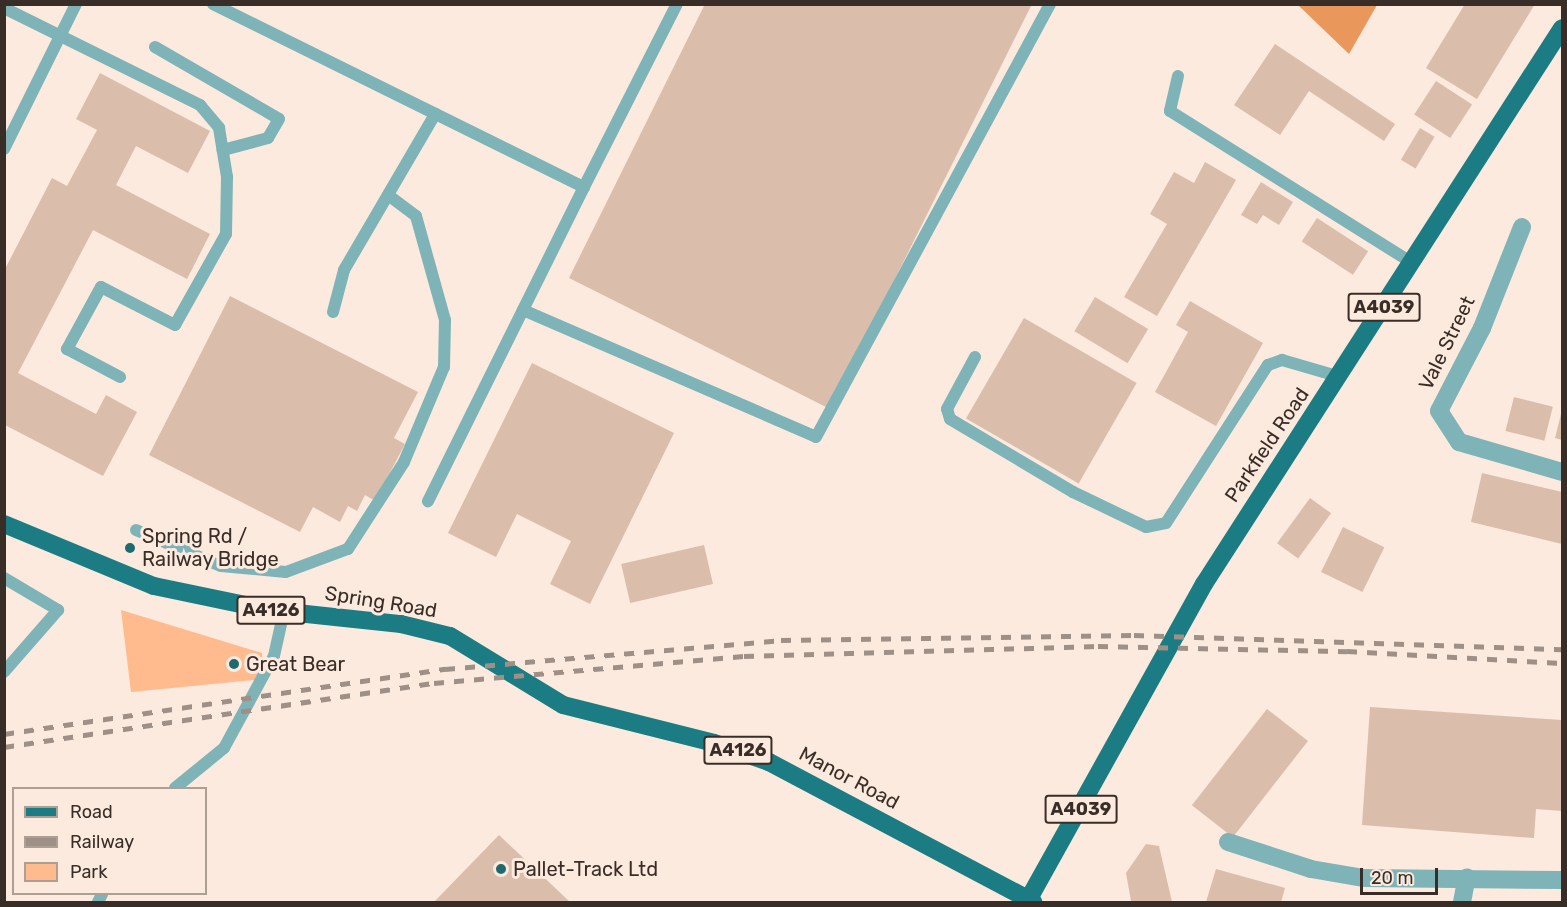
<!DOCTYPE html>
<html>
<head>
<meta charset="utf-8">
<style>
  body { margin:0 }
  #map { position:relative; width:1567px; height:907px; overflow:hidden; background:#fceade; font-family:Rubik,sans-serif }
  div>[style] { position:absolute }
  [style*='--x'] { left:calc(var(--x)*1px); top:calc(var(--y)*1px); width:calc(var(--w)*1px); rotate:calc(var(--a)*1deg) }
  .green>* { inset:0; background:#ffba8d }
  .forest>* { inset:0; background:#ea975c }
  .building>* { inset:0; background:#dabdab; transform-origin:0 0 }
  .lane>* { height:12px; margin:-6px; padding:0 6px; transform-origin:6px; border-radius:6px; background:#7eb3b7 }
  .street>* { height:18px; margin:-9px; padding:0 9px; transform-origin:9px; border-radius:9px; background:#7eb3b7 }
  .primary>* { height:18px; margin:-9px; padding:0 9px; transform-origin:9px; border-radius:9px; background:#1b7d83 }
  .rail>* { height:4.5px; margin-top:-2.25px; transform-origin:0; background:repeating-linear-gradient(90deg,#9f9087 0 10px,transparent 0 20px) }
  .dots>* { width:16px; height:16px; translate:-50% -50%; box-sizing:border-box; border:3px solid #fceade; border-radius:50% }
  span { translate:-50% -50%; white-space:nowrap; text-align:center; line-height:1.15; -webkit-text-stroke:6px #fceade; paint-order:stroke }
  .shield-label span { padding:2px 4px; background:#fceade; border:2px solid; border-radius:4px; -webkit-text-stroke-width:0 }
  .shield-label { font-size:18px; color:#392e27; font-weight:700 }
  .street-label { font-size:20px; color:#392e27 }
  .poi-label { font-size:20px; color:#392e27 }
  .left { translate:0 -50%; text-align:left }
  .frame { position:absolute; inset:0; border:6px solid #392e27; pointer-events:none }
  .legend { position:absolute; left:12px; top:787px; width:195px; height:108px; box-sizing:border-box; background:#fceade; border:2px solid #ae9f95; margin:0; padding:8px 10px; list-style:none; font-size:18px; color:#392e27 }
  .legend li { display:flex; align-items:center; gap:12px; height:30px }
  .legend b { width:30px; border:2px solid #ae9f95 }
  .scale { position:absolute; left:1360px; top:868px; width:78px; height:27px; box-sizing:border-box; border:3px solid #392e27; border-top:0; padding-left:8px; font-size:18px; line-height:21px; white-space:nowrap; color:#392e27; -webkit-text-stroke:4px #fceade; paint-order:stroke }
</style>
</head>
<body>
<div id="map">
  <div class="green">
    <div style="clip-path:polygon(121px 610px,262px 653px,263px 679px,131px 692px)"></div>
  </div>
  <div class="forest">
    <div style="clip-path:polygon(1298px 5px,1377px 5px,1349px 54px)"></div>
  </div>
  <div class="building">
    <div style="clip-path:polygon(705px 4px,1032px 4px,830px 409px,569px 278px)"></div>
    <div style="clip-path:polygon(1465px 4px,1535px 4px,1477px 99px,1426px 68px)"></div>
    <div style="clip-path:polygon(1275px 44px,1395px 124px,1384px 141px,1309px 91px,1280px 135px,1234px 105px)"></div>
    <div style="clip-path:polygon(100px 73px,210px 131px,188px 173px,136px 146px,116px 185px,210px 234px,187px 279px,93px 230px,18px 373px,96px 414px,106px 395px,137px 412px,103px 476px,5px 425px,5px 269px,52px 178px,67px 186px,97px 130px,76px 119px)"></div>
    <div style="left:1436px;top:81px;width:43px;height:40px;rotate:33deg"></div>
    <div style="left:1420px;top:128px;width:17px;height:37px;rotate:31deg"></div>
    <div style="clip-path:polygon(1205px 162px,1236px 180px,1157px 316px,1124px 297px,1167px 224px,1150px 214px,1174px 172px,1194px 183px)"></div>
    <div style="clip-path:polygon(1261px 182px,1293px 202px,1279px 225px,1263px 215px,1257px 224px,1241px 215px)"></div>
    <div style="left:1317px;top:218px;width:61px;height:28px;rotate:33deg"></div>
    <div style="clip-path:polygon(230px 296px,418px 392px,394px 438px,405px 444px,375px 501px,365px 495px,357px 511px,348px 506px,340px 522px,313px 507px,300px 532px,149px 455px)"></div>
    <div style="left:1095px;top:297px;width:62px;height:40px;rotate:31deg"></div>
    <div style="clip-path:polygon(1190px 301px,1263px 343px,1216px 426px,1155px 392px,1188px 332px,1176px 325px)"></div>
    <div style="left:1024px;top:318px;width:130px;height:116px;rotate:30deg"></div>
    <div style="clip-path:polygon(532px 363px,674px 433px,590px 604px,550px 584px,571px 541px,517px 514px,496px 557px,448px 533px)"></div>
    <div style="left:1514px;top:397px;width:40px;height:35px;rotate:14deg"></div>
    <div style="clip-path:polygon(1562px 410px,1562px 440px,1555px 438px)"></div>
    <div style="clip-path:polygon(1482px 473px,1562px 492px,1562px 544px,1471px 522px)"></div>
    <div style="left:1310px;top:498px;width:26px;height:56px;rotate:36deg"></div>
    <div style="left:1343px;top:527px;width:46px;height:50px;rotate:26deg"></div>
    <div style="left:704px;top:545px;width:40px;height:85px;rotate:77deg"></div>
    <div style="clip-path:polygon(1370px 707px,1562px 720px,1562px 811px,1536px 809px,1534px 838px,1362px 825px)"></div>
    <div style="left:1267px;top:709px;width:52px;height:122px;rotate:38deg"></div>
    <div style="clip-path:polygon(499px 835px,570px 902px,434px 902px)"></div>
    <div style="clip-path:polygon(1146px 844px,1159px 846px,1172px 902px,1131px 901px,1126px 873px)"></div>
    <div style="clip-path:polygon(1216px 869px,1285px 888px,1281px 902px,1206px 902px)"></div>
  </div>
  <div class="lane">
    <div style="--x:213;--y:4;--w:414;--a:26.3"></div>
    <div style="--x:584;--y:187;--w:351;--a:116.4"></div>
    <div style="--x:4;--y:8;--w:219;--a:26.3"></div>
    <div style="--x:200;--y:105;--w:30;--a:50"></div>
    <div style="--x:219;--y:128;--w:50;--a:80.7"></div>
    <div style="--x:227;--y:177;--w:57;--a:91"></div>
    <div style="--x:226;--y:234;--w:104;--a:119.3"></div>
    <div style="--x:175;--y:325;--w:83;--a:-152.8"></div>
    <div style="--x:101;--y:287;--w:71;--a:118.7"></div>
    <div style="--x:67;--y:349;--w:60;--a:27.8"></div>
    <div style="--x:155;--y:47;--w:143;--a:30.1"></div>
    <div style="--x:279;--y:119;--w:22;--a:120"></div>
    <div style="--x:268;--y:138;--w:47;--a:165.1"></div>
    <div style="--x:1178;--y:76;--w:36;--a:103"></div>
    <div style="--x:1170;--y:111;--w:286;--a:32.1"></div>
    <div style="--x:4;--y:149;--w:162;--a:-63.6"></div>
    <div style="--x:584;--y:187;--w:205;--a:-63.1"></div>
    <div style="--x:523;--y:310;--w:319;--a:23.4"></div>
    <div style="--x:816;--y:437;--w:492;--a:-61.6"></div>
    <div style="--x:333;--y:312;--w:43;--a:-75.3"></div>
    <div style="--x:344;--y:270;--w:181;--a:-59.7"></div>
    <div style="--x:975;--y:357;--w:59;--a:118.3"></div>
    <div style="--x:947;--y:409;--w:10;--a:73"></div>
    <div style="--x:950;--y:419;--w:143;--a:30.7"></div>
    <div style="--x:1073;--y:492;--w:81;--a:25.6"></div>
    <div style="--x:1146;--y:527;--w:20;--a:-11"></div>
    <div style="--x:1166;--y:523;--w:188;--a:-57.2"></div>
    <div style="--x:1268;--y:365;--w:15;--a:-20"></div>
    <div style="--x:1282;--y:360;--w:60;--a:16.3"></div>
    <div style="--x:136;--y:530;--w:92;--a:23"></div>
    <div style="--x:221;--y:566;--w:65;--a:5.3"></div>
    <div style="--x:286;--y:572;--w:66;--a:-20.4"></div>
    <div style="--x:348;--y:549;--w:103;--a:-57.2"></div>
    <div style="--x:404;--y:462;--w:103;--a:-67.2"></div>
    <div style="--x:444;--y:367;--w:47;--a:-88.8"></div>
    <div style="--x:445;--y:320;--w:108;--a:-105.6"></div>
    <div style="--x:416;--y:216;--w:35;--a:-143"></div>
    <div style="--x:4;--y:578;--w:63;--a:30.7"></div>
    <div style="--x:58;--y:610;--w:82;--a:131.1"></div>
    <div style="--x:175;--y:788;--w:63;--a:-39.2"></div>
    <div style="--x:224;--y:748;--w:105;--a:-61.5"></div>
    <div style="--x:274;--y:656;--w:46;--a:-77.5"></div>
    <div style="--x:98;--y:902;--w:9;--a:-63"></div>
  </div>
  <div class="street">
    <div style="--x:1522;--y:227;--w:109;--a:111.6"></div>
    <div style="--x:1482;--y:328;--w:93;--a:117.4"></div>
    <div style="--x:1439;--y:411;--w:37;--a:57"></div>
    <div style="--x:1459;--y:442;--w:107;--a:16.2"></div>
    <div style="--x:1228;--y:842;--w:87;--a:18"></div>
    <div style="--x:1311;--y:869;--w:54;--a:9.6"></div>
    <div style="--x:1364;--y:878;--w:198;--a:0.6"></div>
    <div style="--x:1462;--y:902;--w:25;--a:-79"></div>
  </div>
  <div class="primary">
    <div style="--x:4;--y:524;--w:162;--a:22.5"></div>
    <div style="--x:154;--y:586;--w:117;--a:11.8"></div>
    <div style="--x:269;--y:610;--w:133;--a:6.1"></div>
    <div style="--x:401;--y:624;--w:50;--a:13.8"></div>
    <div style="--x:450;--y:636;--w:132;--a:31.4"></div>
    <div style="--x:563;--y:705;--w:156;--a:14.1"></div>
    <div style="--x:714;--y:743;--w:58;--a:19.1"></div>
    <div style="--x:769;--y:762;--w:299;--a:27.9"></div>
    <div style="--x:1027;--y:902;--w:364;--a:-60.9"></div>
    <div style="--x:1204;--y:584;--w:661;--a:-57.22"></div>
  </div>
  <div class="rail">
    <div style="--x:4;--y:734;--w:446;--a:-8.4"></div>
    <div style="--x:445;--y:669;--w:337;--a:-4.9"></div>
    <div style="--x:781;--y:640;--w:353;--a:-0.8"></div>
    <div style="--x:1134;--y:635;--w:428;--a:1.9"></div>
    <div style="--x:4;--y:747;--w:435;--a:-8.5"></div>
    <div style="--x:434;--y:683;--w:311;--a:-5"></div>
    <div style="--x:744;--y:656;--w:354;--a:-1.6"></div>
    <div style="--x:1098;--y:646;--w:249;--a:1.2"></div>
    <div style="--x:1347;--y:651;--w:215;--a:3.2"></div>
  </div>
  <div class="dots">
    <div style="left:130px;top:548px;background:#1d6a6f"></div>
    <div style="left:234px;top:664px;background:#1d6a6f"></div>
    <div style="left:501px;top:869px;background:#1d6a6f"></div>
  </div>
  <div class="shield-label">
    <span style="left:1384px;top:307px">A4039</span>
    <span style="left:271px;top:610px">A4126</span>
    <span style="left:738px;top:750px">A4126</span>
    <span style="left:1081px;top:809px">A4039</span>
  </div>
  <div class="street-label">
    <span style="left:1447px;top:343px;rotate:-64deg">Vale Street</span>
    <span style="left:1267px;top:445px;rotate:-56deg">Parkfield Road</span>
    <span style="left:381px;top:602px;rotate:9deg">Spring Road</span>
    <span style="left:849px;top:778px;rotate:28deg">Manor Road</span>
  </div>
  <div class="poi-label">
    <span class="left" style="left:142px;top:548px">Spring Rd /<br>Railway Bridge</span>
    <span class="left" style="left:246px;top:664px">Great Bear</span>
    <span class="left" style="left:513px;top:869px">Pallet-Track Ltd</span>
  </div>
  <div class="frame"></div>
  <ul class="legend">
  <li><b style="height:8px;background:#1b7d83"></b>Road</li>
  <li><b style="height:8px;background:#9f9087"></b>Railway</li>
  <li><b style="height:16px;background:#ffba8d"></b>Park</li>
  </ul>
  <div class="scale">20 m</div>
</div>
</body>
</html>
